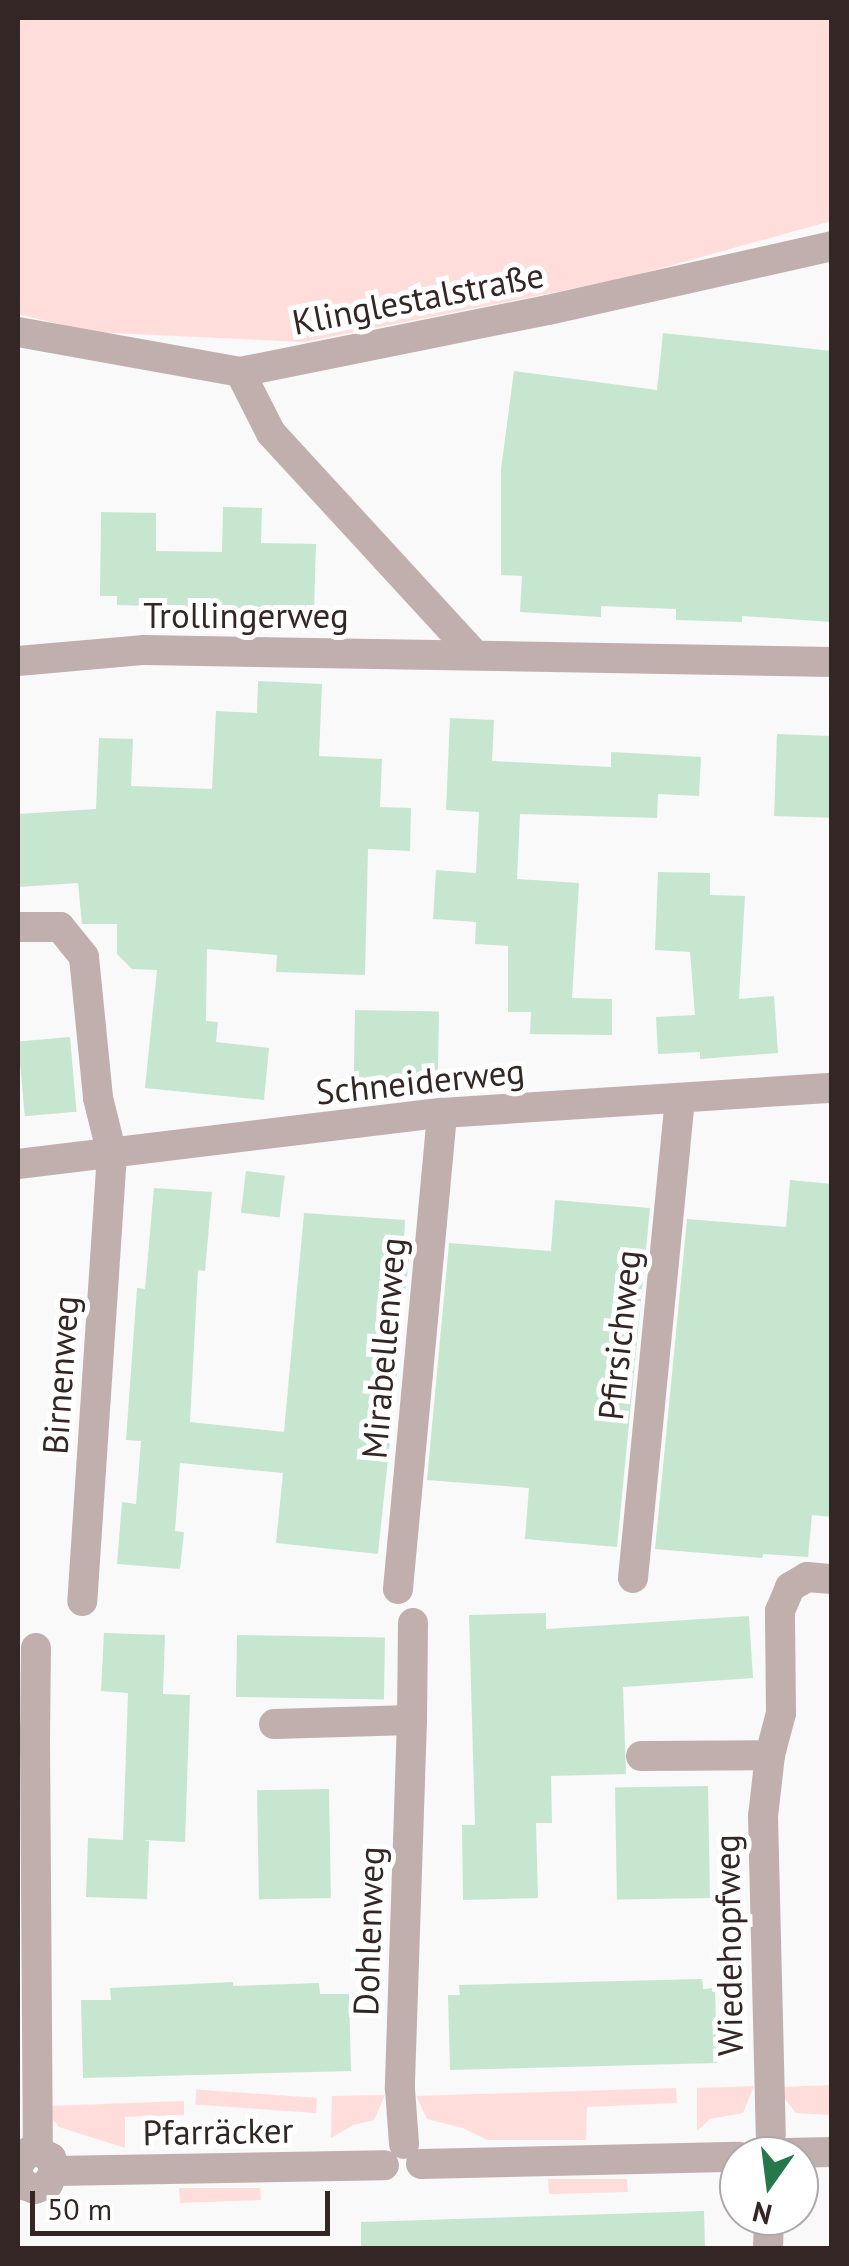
<!DOCTYPE html>
<html>
<head>
<meta charset="utf-8">
<style>
  body { margin:0 }
  #map { position:relative; width:849px; height:2266px; overflow:hidden; background:#f9f9f9; font-family:"PT Sans",sans-serif }
  div>[style] { position:absolute }
  [style*='--x'] { left:calc(var(--x)*1px); top:calc(var(--y)*1px); width:calc(var(--w)*1px); rotate:calc(var(--a)*1deg) }
  .green>* { inset:0; background:#ffdddb; transform-origin:0 0 }
  .building>* { inset:0; background:#c6e6d0; transform-origin:0 0 }
  .minor>* { height:30px; margin:-15px; padding:0 15px; transform-origin:15px; border-radius:15px; background:#c1afae }
  span { translate:-50% -50%; white-space:nowrap; text-align:center; line-height:1.15; -webkit-text-stroke:10px #fff; paint-order:stroke }
  .street-label { font-size:35px; color:#352626 }
  .frame { position:absolute; inset:0; border:20px solid #352626; pointer-events:none }
  .north { position:absolute; left:719px; top:2136px; width:100px; height:100px; box-sizing:border-box; background:#fff; border:2px solid #aea8a8; border-radius:50%; rotate:194deg; font-size:28px; font-weight:700; line-height:40px; text-align:center; color:#352626 }
  .north::after { content:''; display:block; margin:auto; width:35px; height:45px; background:#25784a; clip-path:polygon(50% 0,100% 100%,50% 72%,0 100%) }
  .scale { position:absolute; left:30px; top:2191px; width:300px; height:45px; box-sizing:border-box; border:5px solid #352626; border-top:0; padding-left:12px; font-size:30px; line-height:35px; white-space:nowrap; color:#352626; -webkit-text-stroke:8px #fff; paint-order:stroke }
</style>
</head>
<body>
<div id="map">
  <div class="green">
    <div style="clip-path:polygon(18px 18px,831px 18px,831px 221px,622px 279px,304px 342px,91px 332px,18px 314px)"></div>
    <div style="clip-path:polygon(831px 2085px,831px 2115px,796px 2113px,784px 2098px,783px 2087px)"></div>
    <div style="clip-path:polygon(754px 2086px,743px 2113px,710px 2119px,697px 2131px,697px 2088px)"></div>
    <div style="clip-path:polygon(676px 2088px,677px 2103px,587px 2107px,586px 2140px,487px 2140px,463px 2128px,427px 2119px,416px 2096px)"></div>
    <div style="clip-path:polygon(385px 2095px,374px 2120px,353px 2125px,331px 2138px,332px 2096px)"></div>
    <div style="left:317px;top:2098px;width:15px;height:121px;rotate:94deg"></div>
    <div style="clip-path:polygon(184px 2101px,184px 2115px,125px 2117px,125px 2148px,59px 2127px,51px 2117px,50px 2106px)"></div>
    <div style="clip-path:polygon(548px 2179px,627px 2179px,628px 2192px,549px 2194px)"></div>
    <div style="clip-path:polygon(179px 2188px,260px 2188px,261px 2200px,180px 2203px)"></div>
  </div>
  <div class="building">
    <div style="clip-path:polygon(663px 333px,832px 351px,832px 622px,742px 616px,742px 622px,676px 620px,676px 609px,601px 606px,601px 617px,520px 612px,522px 576px,501px 575px,501px 469px,514px 371px,657px 390px)"></div>
    <div style="clip-path:polygon(223px 507px,262px 508px,261px 543px,316px 544px,314px 611px,117px 605px,117px 596px,100px 596px,101px 512px,156px 513px,156px 551px,222px 552px)"></div>
    <div style="clip-path:polygon(258px 681px,322px 684px,319px 756px,382px 759px,380px 807px,411px 808px,410px 851px,368px 849px,365px 975px,276px 972px,277px 955px,207px 949px,206px 1021px,218px 1022px,216px 1042px,269px 1048px,264px 1100px,145px 1088px,157px 970px,132px 969px,117px 954px,117px 924px,82px 924px,78px 883px,18px 887px,18px 814px,96px 809px,99px 738px,133px 739px,131px 786px,212px 789px,216px 711px,257px 713px)"></div>
    <div style="clip-path:polygon(450px 718px,494px 720px,492px 761px,611px 767px,611px 752px,701px 757px,699px 796px,658px 794px,657px 818px,520px 814px,517px 879px,579px 883px,572px 998px,612px 999px,612px 1035px,530px 1034px,531px 1012px,508px 1012px,508px 946px,475px 944px,476px 922px,433px 919px,436px 870px,476px 873px,479px 812px,446px 810px)"></div>
    <div style="left:777px;top:734px;width:55px;height:82px;rotate:2deg"></div>
    <div style="clip-path:polygon(658px 872px,710px 873px,710px 895px,745px 896px,739px 999px,774px 996px,778px 1053px,700px 1059px,700px 1052px,658px 1054px,656px 1017px,695px 1015px,690px 952px,655px 950px)"></div>
    <div style="left:355px;top:1010px;width:84px;height:74px;rotate:1deg"></div>
    <div style="left:70px;top:1037px;width:75px;height:52px;rotate:85deg"></div>
    <div style="left:246px;top:1171px;width:39px;height:42px;rotate:7deg"></div>
    <div style="clip-path:polygon(790px 1180px,832px 1184px,832px 1517px,812px 1515px,808px 1557px,763px 1554px,762px 1558px,655px 1549px,687px 1219px,786px 1227px)"></div>
    <div style="clip-path:polygon(154px 1188px,212px 1192px,205px 1271px,198px 1270px,190px 1422px,284px 1432px,304px 1213px,405px 1220px,404px 1239px,411px 1240px,378px 1554px,276px 1543px,283px 1473px,180px 1463px,175px 1531px,184px 1532px,180px 1569px,117px 1564px,122px 1502px,136px 1504px,141px 1441px,126px 1440px,137px 1288px,145px 1289px)"></div>
    <div style="clip-path:polygon(555px 1200px,650px 1208px,617px 1547px,525px 1539px,529px 1488px,427px 1480px,449px 1243px,551px 1251px)"></div>
    <div style="clip-path:polygon(546px 1613px,546px 1629px,749px 1616px,753px 1678px,623px 1687px,626px 1774px,551px 1776px,552px 1823px,536px 1823px,538px 1898px,463px 1900px,462px 1825px,475px 1825px,469px 1615px)"></div>
    <div style="clip-path:polygon(104px 1633px,165px 1635px,163px 1694px,190px 1695px,185px 1842px,143px 1840px,149px 1841px,147px 1899px,86px 1897px,88px 1838px,123px 1840px,128px 1693px,101px 1691px)"></div>
    <div style="left:237px;top:1635px;width:148px;height:62px;rotate:1deg"></div>
    <div style="left:708px;top:1786px;width:112px;height:93px;rotate:89deg"></div>
    <div style="left:329px;top:1789px;width:109px;height:72px;rotate:89deg"></div>
    <div style="clip-path:polygon(702px 1979px,703px 1989px,715px 1988px,717px 2063px,450px 2070px,448px 1995px,460px 1995px,459px 1985px)"></div>
    <div style="clip-path:polygon(233px 1982px,233px 1986px,319px 1983px,320px 1994px,349px 1994px,351px 2071px,83px 2078px,81px 2000px,111px 2000px,110px 1988px)"></div>
    <div style="clip-path:polygon(704px 2211px,705px 2248px,361px 2248px,361px 2222px)"></div>
  </div>
  <div class="minor">
    <div style="--x:18;--y:332;--w:226;--a:10.2"></div>
    <div style="--x:240;--y:372;--w:314;--a:-11.4"></div>
    <div style="--x:548;--y:310;--w:291;--a:-12.7"></div>
    <div style="--x:240;--y:372;--w:68;--a:63.1"></div>
    <div style="--x:271;--y:433;--w:300;--a:47.4"></div>
    <div style="--x:18;--y:661;--w:127;--a:-5"></div>
    <div style="--x:145;--y:650;--w:687;--a:1"></div>
    <div style="--x:18;--y:927;--w:42;--a:0"></div>
    <div style="--x:60;--y:927;--w:38;--a:51"></div>
    <div style="--x:84;--y:957;--w:142;--a:84.3"></div>
    <div style="--x:98;--y:1098;--w:58;--a:76"></div>
    <div style="--x:112;--y:1154;--w:448;--a:93.8"></div>
    <div style="--x:18;--y:1164;--w:427;--a:-6.9"></div>
    <div style="--x:442;--y:1113;--w:391;--a:-3.7"></div>
    <div style="--x:633;--y:1578;--w:482;--a:-84.4"></div>
    <div style="--x:398;--y:1589;--w:478;--a:-84.7"></div>
    <div style="--x:412;--y:1720;--w:97;--a:-89.4"></div>
    <div style="--x:274;--y:1724;--w:138;--a:-1.7"></div>
    <div style="--x:412;--y:1720;--w:369;--a:91.9"></div>
    <div style="--x:400;--y:2089;--w:55;--a:85.8"></div>
    <div style="--x:18;--y:1740;--w:17;--a:0"></div>
    <div style="--x:35;--y:1740;--w:411;--a:89.6"></div>
    <div style="--x:35;--y:1740;--w:92;--a:-89.4"></div>
    <div style="--x:770;--y:1755;--w:43;--a:-75.3"></div>
    <div style="--x:781;--y:1713;--w:102;--a:-90.6"></div>
    <div style="--x:780;--y:1611;--w:26;--a:-67"></div>
    <div style="--x:790;--y:1587;--w:20;--a:-30"></div>
    <div style="--x:807;--y:1577;--w:25;--a:5"></div>
    <div style="--x:641;--y:1756;--w:129;--a:-0.4"></div>
    <div style="--x:770;--y:1755;--w:61;--a:96.5"></div>
    <div style="--x:763;--y:1816;--w:319;--a:88.6"></div>
    <div style="--x:785;--y:2153;--w:47;--a:-1.2"></div>
    <div style="--x:421;--y:2164;--w:318;--a:-1.3"></div>
    <div style="--x:18;--y:2165;--w:16;--a:-52"></div>
    <div style="--x:28;--y:2152;--w:10;--a:-6"></div>
    <div style="--x:38;--y:2151;--w:15;--a:28"></div>
    <div style="--x:51;--y:2158;--w:13;--a:77"></div>
    <div style="--x:54;--y:2171;--w:14;--a:115"></div>
    <div style="--x:48;--y:2184;--w:14;--a:159"></div>
    <div style="--x:35;--y:2189;--w:12;--a:-160"></div>
    <div style="--x:24;--y:2185;--w:12;--a:-121"></div>
    <div style="--x:54;--y:2171;--w:330;--a:-1"></div>
    <div style="--x:768;--y:2248;--w:32;--a:-88"></div>
  </div>
  <div class="street-label">
    <span style="left:418px;top:298px;rotate:-11deg">Klinglestalstraße</span>
    <span style="left:246px;top:615px">Trollingerweg</span>
    <span style="left:420px;top:1081px;rotate:-6deg">Schneiderweg</span>
    <span style="left:619px;top:1335px;rotate:-84deg">Pfirsichweg</span>
    <span style="left:383px;top:1348px;rotate:-85deg">Mirabellenweg</span>
    <span style="left:60px;top:1375px;rotate:-86deg">Birnenweg</span>
    <span style="left:368px;top:1931px;rotate:-88deg">Dohlenweg</span>
    <span style="left:728px;top:1945px;rotate:-91deg">Wiedehopfweg</span>
    <span style="left:218px;top:2131px;rotate:-1deg">Pfarräcker</span>
  </div>
  <div class="frame"></div>
  <div class="north">N</div>
  <div class="scale">50 m</div>
</div>
</body>
</html>
